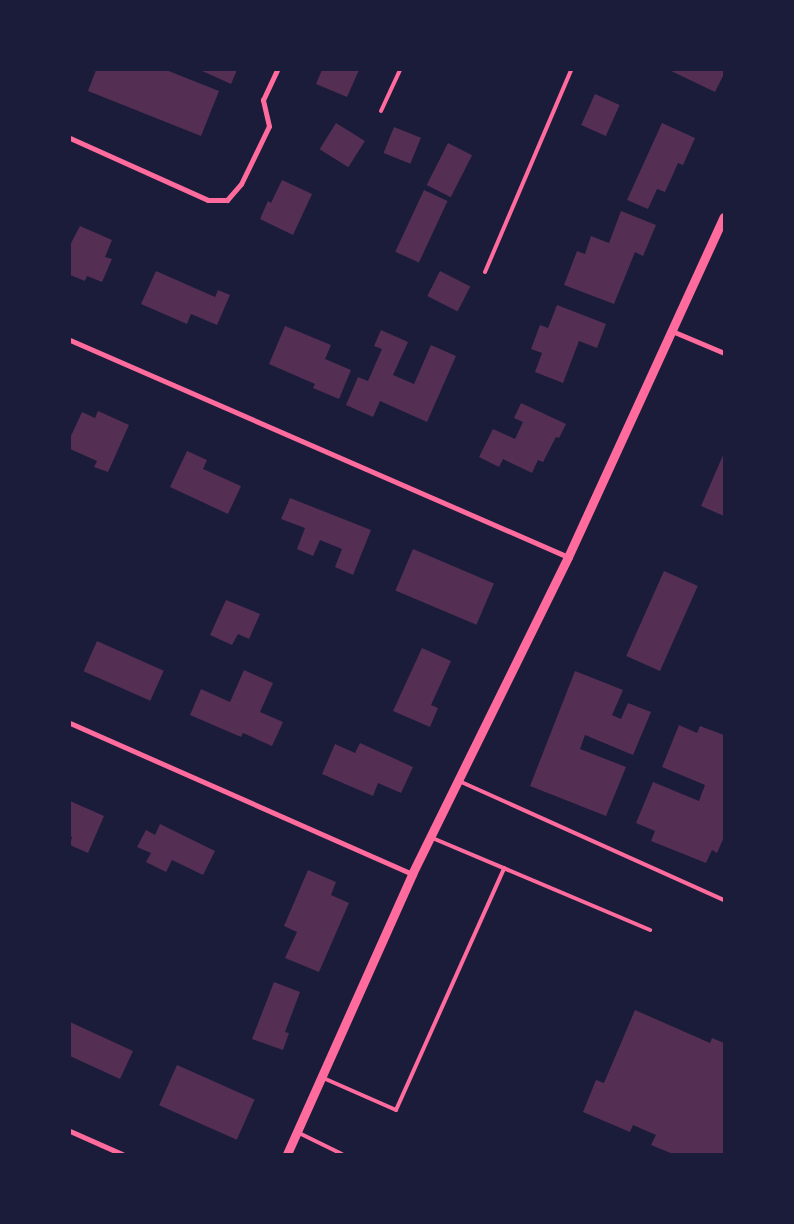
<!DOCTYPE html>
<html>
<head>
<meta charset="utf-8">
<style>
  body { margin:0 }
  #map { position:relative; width:794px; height:1224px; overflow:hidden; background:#1b1b3a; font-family:"Source Sans 3",sans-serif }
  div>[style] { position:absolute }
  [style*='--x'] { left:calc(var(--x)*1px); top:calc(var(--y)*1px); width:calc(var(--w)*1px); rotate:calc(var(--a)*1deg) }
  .building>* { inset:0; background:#542f53; transform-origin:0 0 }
  .service>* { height:4px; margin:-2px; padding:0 2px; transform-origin:2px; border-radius:2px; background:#ff6b9d }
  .minor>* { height:5px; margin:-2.5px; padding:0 2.5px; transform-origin:2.5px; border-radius:2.5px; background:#ff6b9d }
  .tertiary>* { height:9px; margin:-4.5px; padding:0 4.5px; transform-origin:4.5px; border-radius:4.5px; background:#ff6b9d }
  span { translate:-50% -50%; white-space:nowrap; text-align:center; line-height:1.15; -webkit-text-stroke:4px #1b1b3a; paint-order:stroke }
  .frame { position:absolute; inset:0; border:71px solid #1b1b3a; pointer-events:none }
</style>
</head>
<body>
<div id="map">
  <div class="building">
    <div style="clip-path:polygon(96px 70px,166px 70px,219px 91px,201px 136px,88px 91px)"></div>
    <div style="clip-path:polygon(200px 70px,237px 70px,231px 84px)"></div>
    <div style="clip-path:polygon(322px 70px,359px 70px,347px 97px,316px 84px)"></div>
    <div style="clip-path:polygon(669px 70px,724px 70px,724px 74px,715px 92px)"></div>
    <div style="left:595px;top:94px;width:27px;height:34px;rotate:24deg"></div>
    <div style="left:336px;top:123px;width:34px;height:31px;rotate:32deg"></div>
    <div style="clip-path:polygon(662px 123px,695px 138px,683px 165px,678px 163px,665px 192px,657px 189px,648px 209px,627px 200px)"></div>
    <div style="left:394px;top:127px;width:29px;height:28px;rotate:22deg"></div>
    <div style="left:448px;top:143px;width:27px;height:47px;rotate:27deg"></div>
    <div style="clip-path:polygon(282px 180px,312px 194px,293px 235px,260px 219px,268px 201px,271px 203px)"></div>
    <div style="left:424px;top:190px;width:26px;height:68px;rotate:25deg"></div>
    <div style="clip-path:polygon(621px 211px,656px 225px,643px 256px,635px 252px,614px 304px,564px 285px,577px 251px,585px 254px,591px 236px,609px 243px)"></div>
    <div style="clip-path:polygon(80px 226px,112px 240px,105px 257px,112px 259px,102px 282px,87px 276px,85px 281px,70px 275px,70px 245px)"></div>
    <div style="clip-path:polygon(156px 271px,215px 297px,218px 290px,230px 295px,217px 325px,191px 314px,187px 324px,141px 304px)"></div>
    <div style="left:440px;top:271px;width:34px;height:28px;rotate:27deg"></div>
    <div style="clip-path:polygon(557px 305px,606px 324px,597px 348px,579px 341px,563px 383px,535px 372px,542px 353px,531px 349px,540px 325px,548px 328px)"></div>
    <div style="clip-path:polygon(285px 326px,331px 345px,325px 359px,351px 370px,339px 399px,313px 388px,315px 384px,269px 364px)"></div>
    <div style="clip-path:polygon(381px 330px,408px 342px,393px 375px,414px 384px,431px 345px,456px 356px,427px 422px,380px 401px,373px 417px,346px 405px,358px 377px,368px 381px,382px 349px,374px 346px)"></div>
    <div style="clip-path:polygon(521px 403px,566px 424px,559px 438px,556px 437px,543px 462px,538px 460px,532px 473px,503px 459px,499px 467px,479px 457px,493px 429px,515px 439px,523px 422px,514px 418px)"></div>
    <div style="clip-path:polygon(98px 411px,129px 425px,108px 472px,94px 467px,97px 461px,70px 449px,70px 438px,82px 412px,95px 418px)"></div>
    <div style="clip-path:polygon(187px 451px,207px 460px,203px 469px,241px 486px,228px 514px,170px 487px)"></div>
    <div style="clip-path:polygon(724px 453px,724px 516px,701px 506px)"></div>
    <div style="clip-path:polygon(290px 498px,371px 530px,353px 575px,335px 567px,342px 549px,320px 540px,313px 556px,297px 549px,305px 528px,281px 519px)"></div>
    <div style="left:413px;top:549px;width:88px;height:45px;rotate:23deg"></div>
    <div style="left:664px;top:571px;width:37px;height:93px;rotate:24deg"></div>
    <div style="clip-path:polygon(226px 600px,260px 614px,249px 639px,238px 634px,232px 645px,210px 635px)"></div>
    <div style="left:97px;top:641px;width:73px;height:33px;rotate:24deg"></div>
    <div style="clip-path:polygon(422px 648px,451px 661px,431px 705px,438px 708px,430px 727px,393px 711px)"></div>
    <div style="clip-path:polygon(244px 670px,273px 683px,260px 712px,283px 722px,272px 746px,243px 733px,241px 737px,190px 715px,201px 689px,230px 702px)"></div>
    <div style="clip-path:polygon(575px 671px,623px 690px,612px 715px,621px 719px,628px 703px,651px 712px,633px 755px,585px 735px,580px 749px,626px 767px,606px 816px,530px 786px)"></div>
    <div style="clip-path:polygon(679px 725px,697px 733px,700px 726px,724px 735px,724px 837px,717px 853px,712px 850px,706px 863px,651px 841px,655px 831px,636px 823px,653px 782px,699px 801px,705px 785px,662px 767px)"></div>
    <div style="clip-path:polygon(360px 743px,413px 767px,401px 793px,378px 783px,373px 796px,322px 774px,335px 744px,355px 753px)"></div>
    <div style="clip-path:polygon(70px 801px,104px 816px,88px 853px,70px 845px,72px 837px,70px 836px)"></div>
    <div style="clip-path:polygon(160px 824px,215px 851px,203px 875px,172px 860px,166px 872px,146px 862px,151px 853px,137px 847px,146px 830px,155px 835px)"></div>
    <div style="clip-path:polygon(308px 870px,336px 882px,331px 895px,349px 903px,319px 972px,285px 958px,297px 932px,284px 926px)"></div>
    <div style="clip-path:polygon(274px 982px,300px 992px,285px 1032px,289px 1033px,283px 1050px,252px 1039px)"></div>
    <div style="clip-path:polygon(635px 1010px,710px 1043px,712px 1038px,724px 1043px,724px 1154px,673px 1154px,651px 1145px,656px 1135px,633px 1125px,630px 1132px,583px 1112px,596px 1080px,604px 1083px)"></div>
    <div style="clip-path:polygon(70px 1022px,133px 1051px,120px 1079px,70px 1056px)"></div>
    <div style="left:177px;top:1065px;width:85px;height:44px;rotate:24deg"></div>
  </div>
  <div class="service">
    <div style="--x:381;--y:111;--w:45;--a:-65.1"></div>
    <div style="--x:485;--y:272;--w:220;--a:-66.9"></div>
    <div style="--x:459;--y:781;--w:290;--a:24.2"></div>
    <div style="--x:430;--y:837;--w:239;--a:22.9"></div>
    <div style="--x:321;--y:1077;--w:82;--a:23.7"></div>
    <div style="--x:396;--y:1110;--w:265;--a:-65.9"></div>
    <div style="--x:297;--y:1132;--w:50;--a:26.1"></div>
  </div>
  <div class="minor">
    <div style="--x:70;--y:138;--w:151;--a:24.2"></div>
    <div style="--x:208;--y:200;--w:19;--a:0"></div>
    <div style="--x:227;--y:200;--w:21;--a:-49"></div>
    <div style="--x:241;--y:184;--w:64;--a:-64.2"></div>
    <div style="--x:269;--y:126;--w:27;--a:-103"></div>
    <div style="--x:263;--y:100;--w:33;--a:-65"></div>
    <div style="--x:672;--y:331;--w:56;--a:22.9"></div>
    <div style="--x:70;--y:340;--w:543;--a:23.54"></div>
    <div style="--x:70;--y:723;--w:374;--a:23.8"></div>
    <div style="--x:70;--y:1131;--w:57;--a:23.9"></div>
  </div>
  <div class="tertiary">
    <div style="--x:287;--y:1154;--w:307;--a:-65.9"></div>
    <div style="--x:412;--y:874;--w:353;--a:-63.8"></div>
    <div style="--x:568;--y:557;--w:374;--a:-65.4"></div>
  </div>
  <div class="frame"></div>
</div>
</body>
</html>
